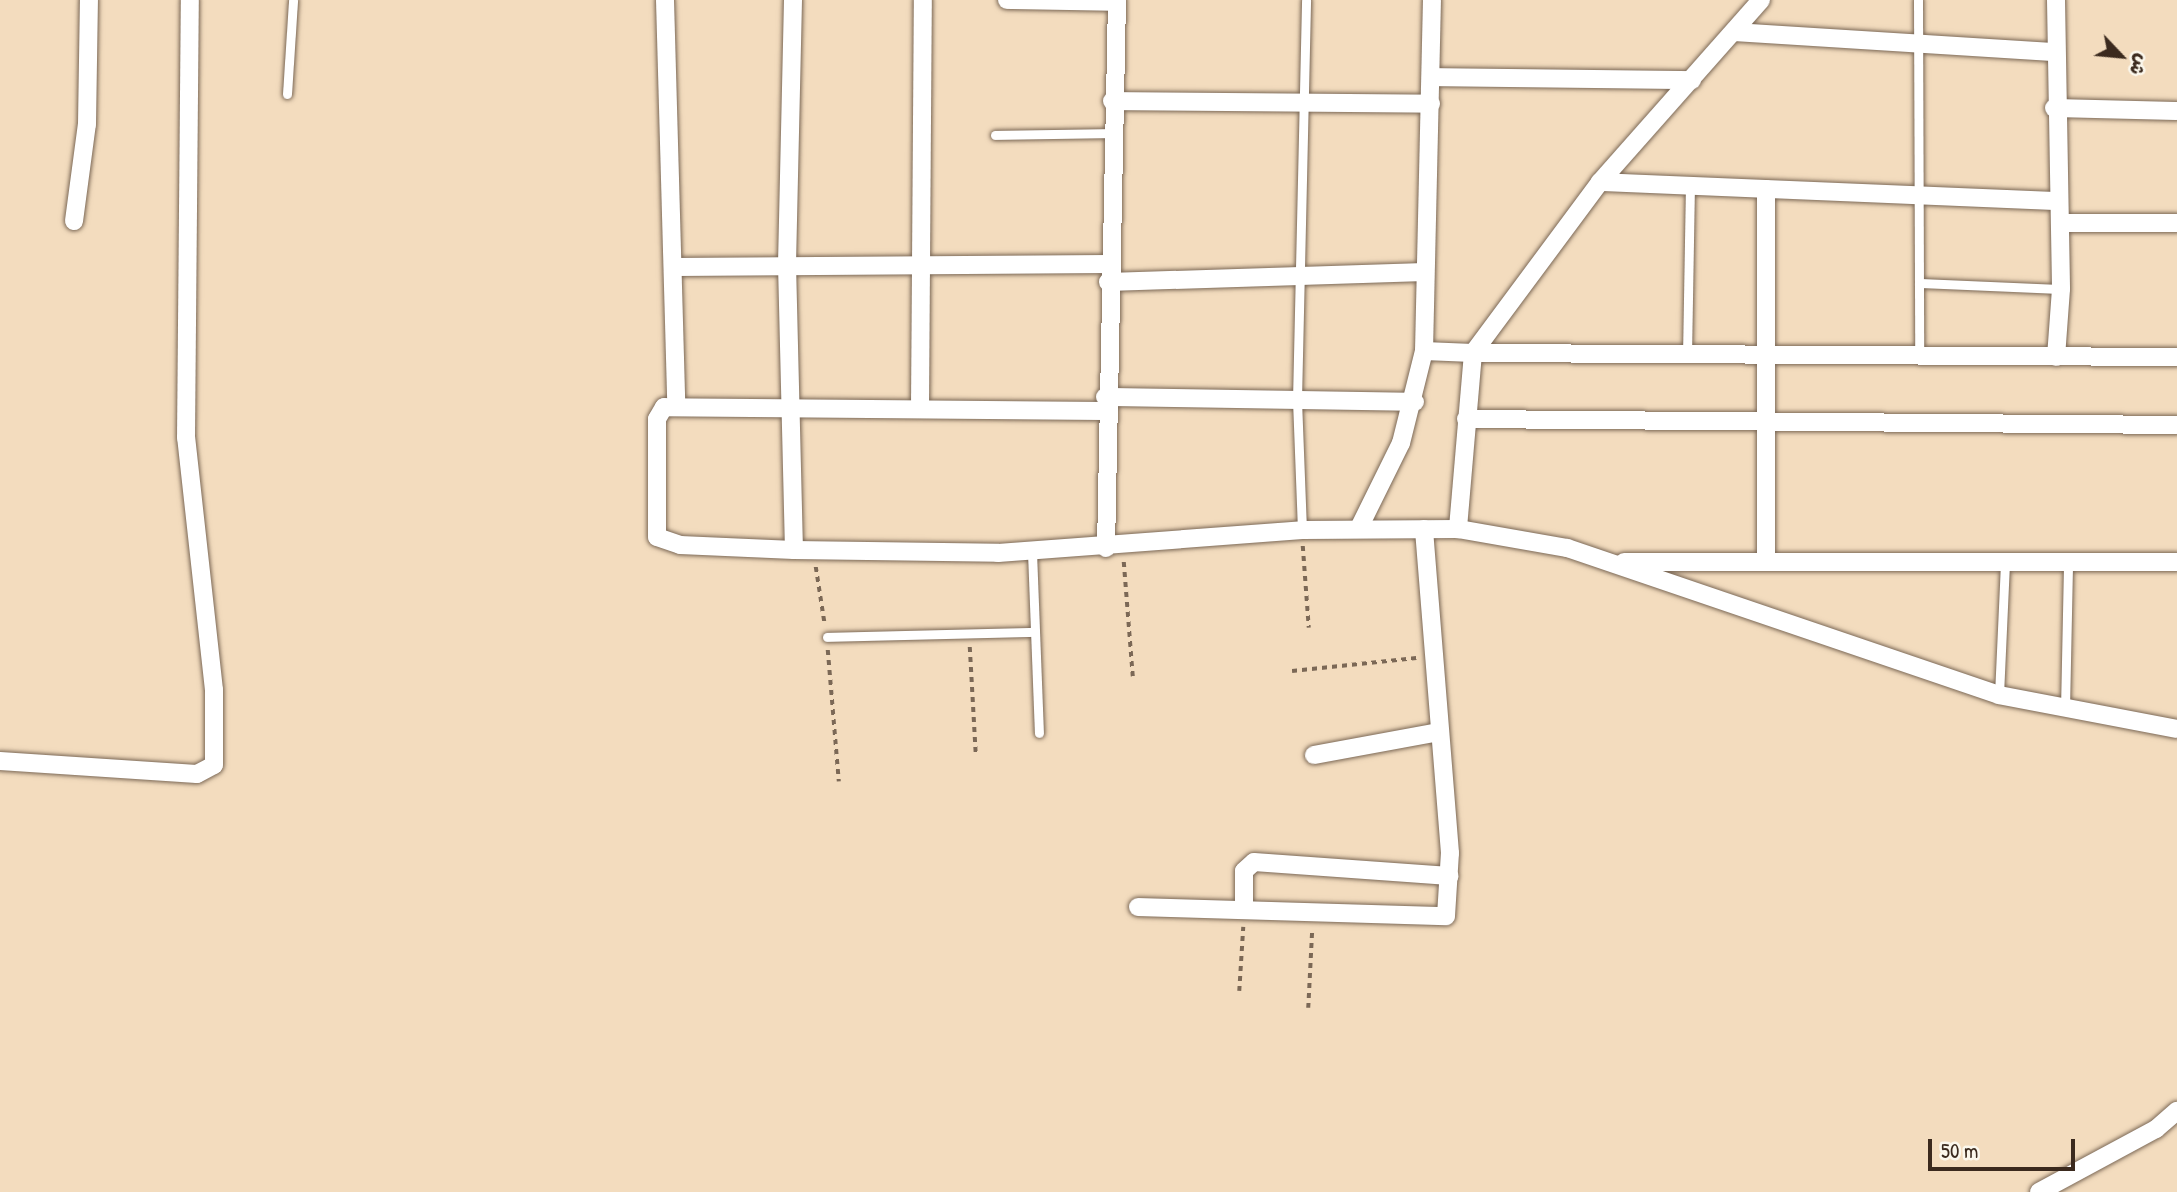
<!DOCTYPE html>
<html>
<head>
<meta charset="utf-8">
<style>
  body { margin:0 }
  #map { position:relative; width:2177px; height:1192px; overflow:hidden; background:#f3dcbe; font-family:"Patrick Hand","Playpen Sans Arabic",sans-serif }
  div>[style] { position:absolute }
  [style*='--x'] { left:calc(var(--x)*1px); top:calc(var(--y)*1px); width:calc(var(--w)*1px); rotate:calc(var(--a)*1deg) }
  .path>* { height:3.5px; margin-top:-1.75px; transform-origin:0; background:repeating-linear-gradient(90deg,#7b6856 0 5px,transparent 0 10px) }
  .roads { filter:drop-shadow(0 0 2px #7b6856) drop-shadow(0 0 2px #7b6856) }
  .service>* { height:9px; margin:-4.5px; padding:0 4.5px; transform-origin:4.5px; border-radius:4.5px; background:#fff }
  .minor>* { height:18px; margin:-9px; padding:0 9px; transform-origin:9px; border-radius:9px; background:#fff }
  span { translate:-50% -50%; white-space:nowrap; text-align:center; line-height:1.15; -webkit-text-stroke:7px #fbf7ec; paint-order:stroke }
  .north { position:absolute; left:2086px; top:21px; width:70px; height:70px; -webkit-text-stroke:5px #fbf7ec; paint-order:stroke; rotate:116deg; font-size:19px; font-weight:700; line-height:28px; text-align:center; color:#3b2a1e }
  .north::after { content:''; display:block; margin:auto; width:24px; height:32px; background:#3b2a1e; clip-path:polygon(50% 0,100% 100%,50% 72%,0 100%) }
  .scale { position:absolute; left:1928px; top:1139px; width:147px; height:32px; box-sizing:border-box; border:4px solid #3b2a1e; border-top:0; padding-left:9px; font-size:21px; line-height:24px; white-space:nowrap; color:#3b2a1e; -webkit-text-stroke:5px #fbf7ec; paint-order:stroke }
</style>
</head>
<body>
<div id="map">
  <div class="path">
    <div style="--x:1303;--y:546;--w:82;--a:85.8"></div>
    <div style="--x:1124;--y:562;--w:115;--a:85.5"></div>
    <div style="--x:816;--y:567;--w:59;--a:81.2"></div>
    <div style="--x:970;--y:647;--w:109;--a:86.8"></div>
    <div style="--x:828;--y:650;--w:132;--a:85.2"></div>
    <div style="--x:1292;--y:671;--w:125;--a:-6"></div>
    <div style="--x:1239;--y:991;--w:64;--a:-86.4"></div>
    <div style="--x:1308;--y:1008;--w:78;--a:-87.1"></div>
  </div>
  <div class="roads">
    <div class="service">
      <div style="--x:1918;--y:0;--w:358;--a:89.8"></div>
      <div style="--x:287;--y:94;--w:94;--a:-86.3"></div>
      <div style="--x:995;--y:135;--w:117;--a:-1"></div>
      <div style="--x:1919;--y:283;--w:142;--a:2.4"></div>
      <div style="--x:1687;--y:356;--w:170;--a:-89"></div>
      <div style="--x:1302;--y:530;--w:130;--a:-92.2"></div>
      <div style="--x:1297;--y:400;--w:400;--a:-88.7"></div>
      <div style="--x:1032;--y:552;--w:181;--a:87.8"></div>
      <div style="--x:827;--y:637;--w:207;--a:-1.4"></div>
      <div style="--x:1999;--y:695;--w:133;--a:-87.4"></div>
      <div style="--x:2065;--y:709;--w:147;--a:-88.8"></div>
    </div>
    <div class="minor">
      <div style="--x:665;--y:0;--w:404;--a:88.4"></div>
      <div style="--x:793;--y:0;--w:264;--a:91.3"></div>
      <div style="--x:787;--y:264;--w:286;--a:88.6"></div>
      <div style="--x:1007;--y:0;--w:110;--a:1"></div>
      <div style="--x:2056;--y:0;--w:289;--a:89"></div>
      <div style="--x:2061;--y:289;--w:68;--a:94.2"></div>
      <div style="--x:1735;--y:32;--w:321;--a:3.6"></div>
      <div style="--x:1432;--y:77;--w:260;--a:0.7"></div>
      <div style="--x:1112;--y:101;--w:319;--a:0.5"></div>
      <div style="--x:2054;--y:108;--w:123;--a:1.4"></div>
      <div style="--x:1600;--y:182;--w:458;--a:2.4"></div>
      <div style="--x:1766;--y:189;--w:373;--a:90"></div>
      <div style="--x:74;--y:221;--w:98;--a:-82.4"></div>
      <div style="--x:87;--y:124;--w:124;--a:-89.1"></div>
      <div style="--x:2060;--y:223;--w:117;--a:0"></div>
      <div style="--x:675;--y:267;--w:433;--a:-0.4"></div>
      <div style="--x:1108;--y:282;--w:317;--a:-1.8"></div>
      <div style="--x:1424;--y:351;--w:49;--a:2.3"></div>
      <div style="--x:1473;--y:353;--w:213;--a:-53.4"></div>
      <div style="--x:1600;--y:182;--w:243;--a:-48.5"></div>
      <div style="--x:2177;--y:357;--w:704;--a:-179.67"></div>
      <div style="--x:1473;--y:353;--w:177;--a:94.9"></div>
      <div style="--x:1458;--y:529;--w:111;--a:9.9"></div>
      <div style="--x:1567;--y:548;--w:456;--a:18.8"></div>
      <div style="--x:1999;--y:695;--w:181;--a:10.8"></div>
      <div style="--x:1105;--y:397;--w:310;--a:0.9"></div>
      <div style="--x:920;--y:407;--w:407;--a:-89.6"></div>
      <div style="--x:1104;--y:411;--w:440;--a:-179.5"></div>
      <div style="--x:664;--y:407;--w:14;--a:120"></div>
      <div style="--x:657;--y:419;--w:118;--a:90"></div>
      <div style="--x:657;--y:537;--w:24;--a:19"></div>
      <div style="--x:680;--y:545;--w:114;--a:2.5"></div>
      <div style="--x:794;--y:550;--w:204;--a:0.8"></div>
      <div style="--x:998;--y:553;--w:305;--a:-4.3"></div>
      <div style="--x:1302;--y:530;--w:156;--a:-0.4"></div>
      <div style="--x:1466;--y:419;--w:711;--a:0.48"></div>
      <div style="--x:1359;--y:528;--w:95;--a:-63.7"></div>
      <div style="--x:1401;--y:443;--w:95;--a:-76"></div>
      <div style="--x:1424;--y:351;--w:351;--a:-88.7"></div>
      <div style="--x:1106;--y:548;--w:548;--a:-88.85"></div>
      <div style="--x:1624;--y:562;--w:553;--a:0"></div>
      <div style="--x:1314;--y:755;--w:127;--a:-10.4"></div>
      <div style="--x:0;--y:761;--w:197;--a:3.8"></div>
      <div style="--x:197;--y:774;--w:19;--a:-28"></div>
      <div style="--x:214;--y:765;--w:75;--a:-90"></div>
      <div style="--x:214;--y:690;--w:254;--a:-96.3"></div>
      <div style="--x:186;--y:438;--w:438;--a:-89.5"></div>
      <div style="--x:1138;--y:907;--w:308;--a:1.7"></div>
      <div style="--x:1446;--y:916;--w:63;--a:-86.4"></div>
      <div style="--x:1450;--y:853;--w:325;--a:-94.6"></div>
      <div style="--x:1244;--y:910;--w:39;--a:-90"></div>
      <div style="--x:1244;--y:871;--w:13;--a:-42"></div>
      <div style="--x:1254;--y:862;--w:196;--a:4.1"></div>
      <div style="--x:2039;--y:1192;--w:133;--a:-28.3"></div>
      <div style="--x:2156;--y:1129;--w:28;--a:-41"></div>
    </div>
  </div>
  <div class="north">ش</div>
  <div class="scale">50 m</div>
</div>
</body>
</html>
